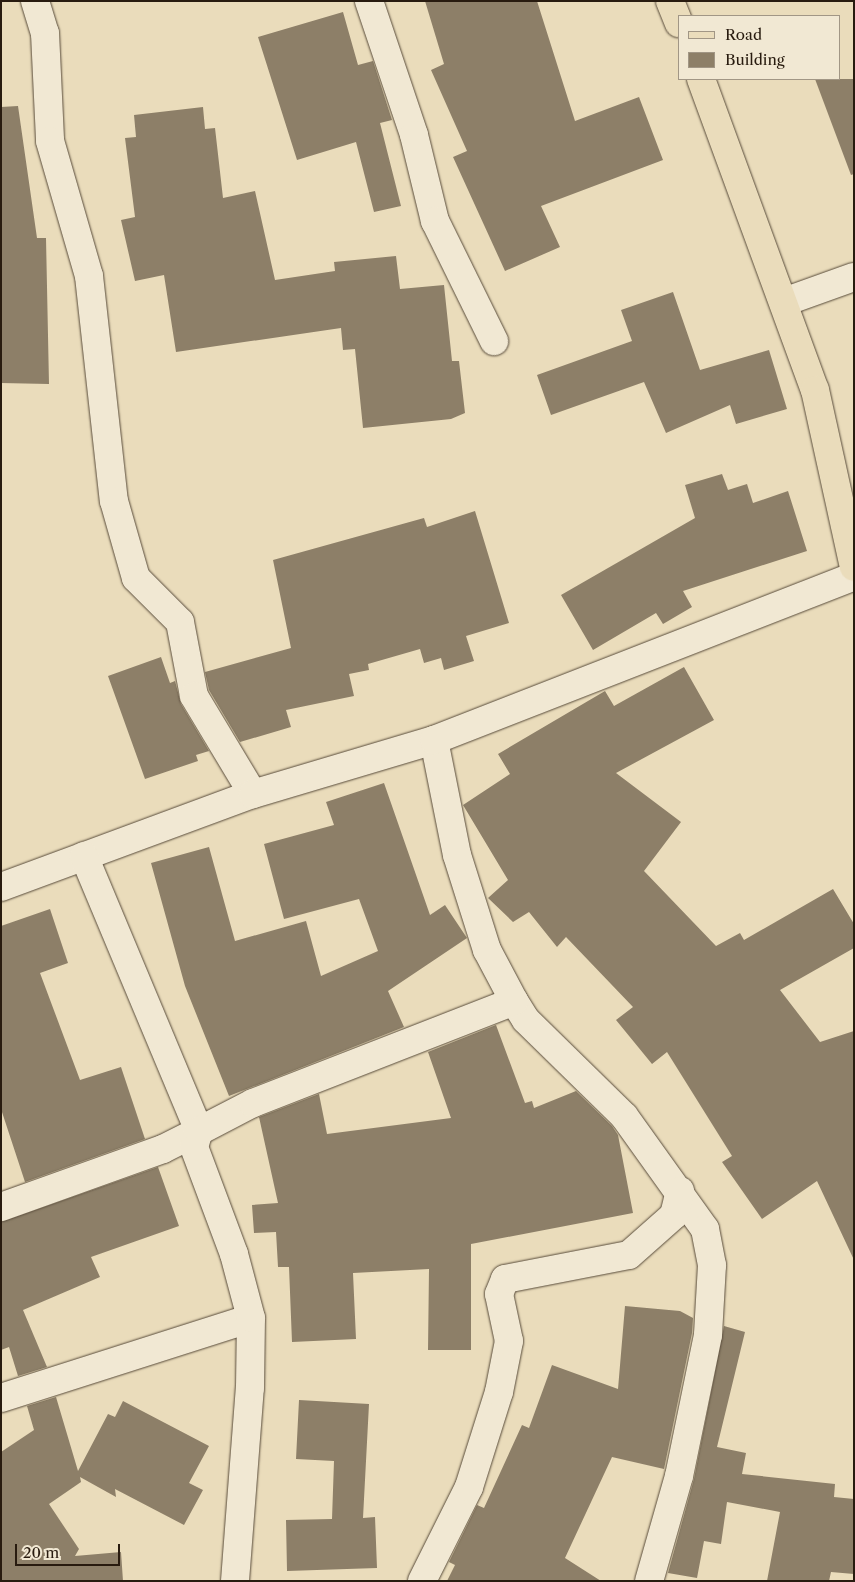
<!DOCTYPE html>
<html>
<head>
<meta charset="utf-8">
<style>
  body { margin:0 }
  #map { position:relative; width:855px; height:1582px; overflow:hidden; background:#eadcbb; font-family:"Libre Caslon Text",serif }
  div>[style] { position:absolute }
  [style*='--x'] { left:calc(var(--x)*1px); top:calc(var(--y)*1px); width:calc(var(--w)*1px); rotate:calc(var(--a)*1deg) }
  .building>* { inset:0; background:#8d7f68 }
  .roads { filter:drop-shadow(0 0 1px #584b3a) drop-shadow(0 0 1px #584b3a) }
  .minor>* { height:28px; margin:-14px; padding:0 14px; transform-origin:14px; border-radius:14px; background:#f1e8d3 }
  .major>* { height:28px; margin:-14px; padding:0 14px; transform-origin:14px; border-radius:14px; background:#eadcbb }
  span { translate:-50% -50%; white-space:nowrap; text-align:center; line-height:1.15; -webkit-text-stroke:4px #f1e8d3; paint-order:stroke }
  .frame { position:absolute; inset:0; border:2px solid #281b0f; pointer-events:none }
  .legend { position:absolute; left:678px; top:15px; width:162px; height:65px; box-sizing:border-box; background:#f1e8d3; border:1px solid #a19685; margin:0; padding:6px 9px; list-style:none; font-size:15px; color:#281b0f }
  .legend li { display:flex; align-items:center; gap:10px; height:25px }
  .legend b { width:25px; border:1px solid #a19685 }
  .scale { position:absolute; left:15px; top:1544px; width:105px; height:22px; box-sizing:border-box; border:2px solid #281b0f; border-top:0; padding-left:6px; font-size:15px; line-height:18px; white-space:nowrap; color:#281b0f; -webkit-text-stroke:4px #f1e8d3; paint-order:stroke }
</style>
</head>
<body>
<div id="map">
  <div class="building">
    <div style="clip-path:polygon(425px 1px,537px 1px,575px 121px,639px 97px,663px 160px,541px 206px,560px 247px,505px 271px,453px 157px,467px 151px,431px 70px,444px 64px)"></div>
    <div style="clip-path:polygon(343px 12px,358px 65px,373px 61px,392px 120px,380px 123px,401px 206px,374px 212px,356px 142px,297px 160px,258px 37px)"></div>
    <div style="clip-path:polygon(815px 79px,854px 79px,854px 174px,851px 175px)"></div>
    <div style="clip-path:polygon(18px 106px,37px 238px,46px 238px,49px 384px,1px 383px,1px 107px)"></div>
    <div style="clip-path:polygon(203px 107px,205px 129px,215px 128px,223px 198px,255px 191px,275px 280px,335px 271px,334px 262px,396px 256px,400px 289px,444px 285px,452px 361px,459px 361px,465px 413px,451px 419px,363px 428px,355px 349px,343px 350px,341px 328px,176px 352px,164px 275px,135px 281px,121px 220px,135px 217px,125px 138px,136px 137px,134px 115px)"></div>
    <div style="clip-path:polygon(673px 292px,700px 370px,769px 350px,787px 409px,736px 424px,730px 405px,666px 433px,644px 382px,551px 415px,537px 375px,632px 341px,621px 310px)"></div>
    <div style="clip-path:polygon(722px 474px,728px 490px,747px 484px,753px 503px,788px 491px,807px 551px,683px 591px,692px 607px,663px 624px,656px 613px,593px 650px,561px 595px,695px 518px,685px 485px)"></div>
    <div style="clip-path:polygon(475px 511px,509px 623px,466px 636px,474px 661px,444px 670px,441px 658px,424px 663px,420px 649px,368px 664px,369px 670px,349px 674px,354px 696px,286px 710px,291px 727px,240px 742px,209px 690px,205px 672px,291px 648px,273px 560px,424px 518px,427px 527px)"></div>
    <div style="clip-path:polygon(161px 657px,170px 683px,175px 681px,181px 704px,209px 751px,196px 755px,198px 761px,145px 779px,108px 676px)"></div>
    <div style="clip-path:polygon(684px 667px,714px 720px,616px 773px,681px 822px,644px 871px,716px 946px,740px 933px,744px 940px,833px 889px,854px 924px,854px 948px,780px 990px,820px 1042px,854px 1031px,854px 1260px,817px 1181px,762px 1219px,722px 1162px,732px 1156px,667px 1052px,652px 1064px,616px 1020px,633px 1007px,566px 937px,557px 947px,529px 912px,513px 922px,488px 898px,508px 880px,463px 805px,510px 774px,498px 754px,605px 691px,614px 706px)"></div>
    <div style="clip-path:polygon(384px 783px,430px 915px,445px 905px,467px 938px,388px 991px,404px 1027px,229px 1096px,185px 986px,151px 863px,209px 847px,235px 941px,306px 921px,321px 976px,378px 951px,359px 899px,284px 919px,264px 844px,334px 825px,326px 802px)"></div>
    <div style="clip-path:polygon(50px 909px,68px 963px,40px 973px,80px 1080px,121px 1067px,145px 1139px,25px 1182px,1px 1109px,1px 926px)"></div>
    <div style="clip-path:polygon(496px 1025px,525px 1103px,532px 1101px,534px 1108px,576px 1091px,612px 1126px,618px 1135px,633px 1213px,471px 1244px,471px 1350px,428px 1350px,429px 1269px,353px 1273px,356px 1339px,292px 1342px,289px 1267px,278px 1267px,276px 1232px,254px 1233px,252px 1205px,278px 1203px,259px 1117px,319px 1094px,327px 1134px,451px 1118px,428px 1052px)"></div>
    <div style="clip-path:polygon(158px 1167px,179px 1226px,91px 1257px,100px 1277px,23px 1310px,47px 1367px,18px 1376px,9px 1347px,1px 1350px,1px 1222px)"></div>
    <div style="clip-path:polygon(625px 1306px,680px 1311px,693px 1318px,692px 1333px,664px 1469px,612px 1457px,565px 1558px,601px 1581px,447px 1581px,455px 1565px,449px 1562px,477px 1505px,484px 1508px,522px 1425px,529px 1428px,552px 1365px,618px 1389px)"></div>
    <div style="clip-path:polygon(724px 1326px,745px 1332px,717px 1447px,746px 1453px,742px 1474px,835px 1484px,834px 1497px,854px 1499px,854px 1574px,831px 1572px,829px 1581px,767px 1581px,780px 1512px,727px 1502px,721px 1544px,704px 1541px,697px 1578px,668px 1573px,694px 1479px)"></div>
    <div style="clip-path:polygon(56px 1397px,78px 1471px,108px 1414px,115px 1417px,123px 1401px,209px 1446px,189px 1483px,203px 1490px,184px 1525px,115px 1489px,116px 1497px,80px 1477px,81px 1482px,49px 1504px,79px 1549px,75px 1556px,121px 1552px,123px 1581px,1px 1581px,1px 1452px,34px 1430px,27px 1406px)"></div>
    <div style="clip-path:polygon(299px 1400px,369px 1404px,363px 1518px,375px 1517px,377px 1568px,287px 1571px,286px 1520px,332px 1519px,334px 1461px,296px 1459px)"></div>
  </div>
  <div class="roads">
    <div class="minor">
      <div style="--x:35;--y:1;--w:34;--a:73"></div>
      <div style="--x:45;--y:33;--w:108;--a:87.3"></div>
      <div style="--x:50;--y:141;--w:141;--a:73.9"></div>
      <div style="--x:89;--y:276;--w:226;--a:83.7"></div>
      <div style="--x:114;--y:501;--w:80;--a:74.1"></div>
      <div style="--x:136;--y:578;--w:62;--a:45"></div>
      <div style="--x:180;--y:622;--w:75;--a:79.3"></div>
      <div style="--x:194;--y:696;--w:114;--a:59"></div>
      <div style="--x:369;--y:1;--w:141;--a:71.4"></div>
      <div style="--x:414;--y:135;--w:89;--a:76.3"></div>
      <div style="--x:435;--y:221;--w:134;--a:63.8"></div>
      <div style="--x:784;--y:302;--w:74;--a:-19.7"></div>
      <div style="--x:434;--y:740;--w:117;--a:78.7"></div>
      <div style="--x:457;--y:855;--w:100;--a:72.5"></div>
      <div style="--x:487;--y:950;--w:58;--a:62.1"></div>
      <div style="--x:514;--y:1001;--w:22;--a:58"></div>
      <div style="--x:526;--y:1020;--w:137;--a:44.4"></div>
      <div style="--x:624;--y:1116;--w:139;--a:54.4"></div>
      <div style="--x:705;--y:1229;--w:37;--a:79"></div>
      <div style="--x:712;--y:1265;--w:70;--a:93.3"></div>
      <div style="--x:708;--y:1335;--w:144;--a:101.6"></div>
      <div style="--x:679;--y:1476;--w:109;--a:105.9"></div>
      <div style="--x:1;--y:887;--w:269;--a:-20.3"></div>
      <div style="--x:253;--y:794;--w:189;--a:-16.6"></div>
      <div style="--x:434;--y:740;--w:451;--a:-21.3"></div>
      <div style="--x:1;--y:1207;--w:172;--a:-19.7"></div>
      <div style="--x:163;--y:1149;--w:40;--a:-26.6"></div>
      <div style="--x:199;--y:1131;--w:298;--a:-112.7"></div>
      <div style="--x:1;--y:1398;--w:262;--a:-17.7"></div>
      <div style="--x:235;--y:1581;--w:194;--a:-85.6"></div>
      <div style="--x:250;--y:1388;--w:70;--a:-89.2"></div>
      <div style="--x:251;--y:1318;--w:66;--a:-104.9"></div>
      <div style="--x:234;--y:1254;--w:114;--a:-110.5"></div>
      <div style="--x:194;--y:1147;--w:17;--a:-73"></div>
      <div style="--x:199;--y:1131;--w:61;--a:-27.4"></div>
      <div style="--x:253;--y:1103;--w:280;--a:-21.3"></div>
      <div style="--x:422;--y:1581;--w:105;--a:-63.4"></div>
      <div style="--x:469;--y:1487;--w:100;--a:-72.5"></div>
      <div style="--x:499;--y:1392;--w:52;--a:-78.9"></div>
      <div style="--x:509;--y:1341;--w:48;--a:-102"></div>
      <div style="--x:499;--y:1294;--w:16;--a:-68"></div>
      <div style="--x:505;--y:1279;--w:126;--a:-11"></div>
      <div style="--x:629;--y:1255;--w:60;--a:-41.6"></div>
      <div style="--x:674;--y:1215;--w:25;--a:-76"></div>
    </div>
    <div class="major">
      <div style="--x:670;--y:1;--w:24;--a:68"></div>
      <div style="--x:701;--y:79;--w:331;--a:69.9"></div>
      <div style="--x:815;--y:390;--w:181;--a:77.6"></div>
    </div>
  </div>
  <div class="frame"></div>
  <ul class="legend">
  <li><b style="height:6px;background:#eadcbb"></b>Road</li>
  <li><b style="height:14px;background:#8d7f68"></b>Building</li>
  </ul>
  <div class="scale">20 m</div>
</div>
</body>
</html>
